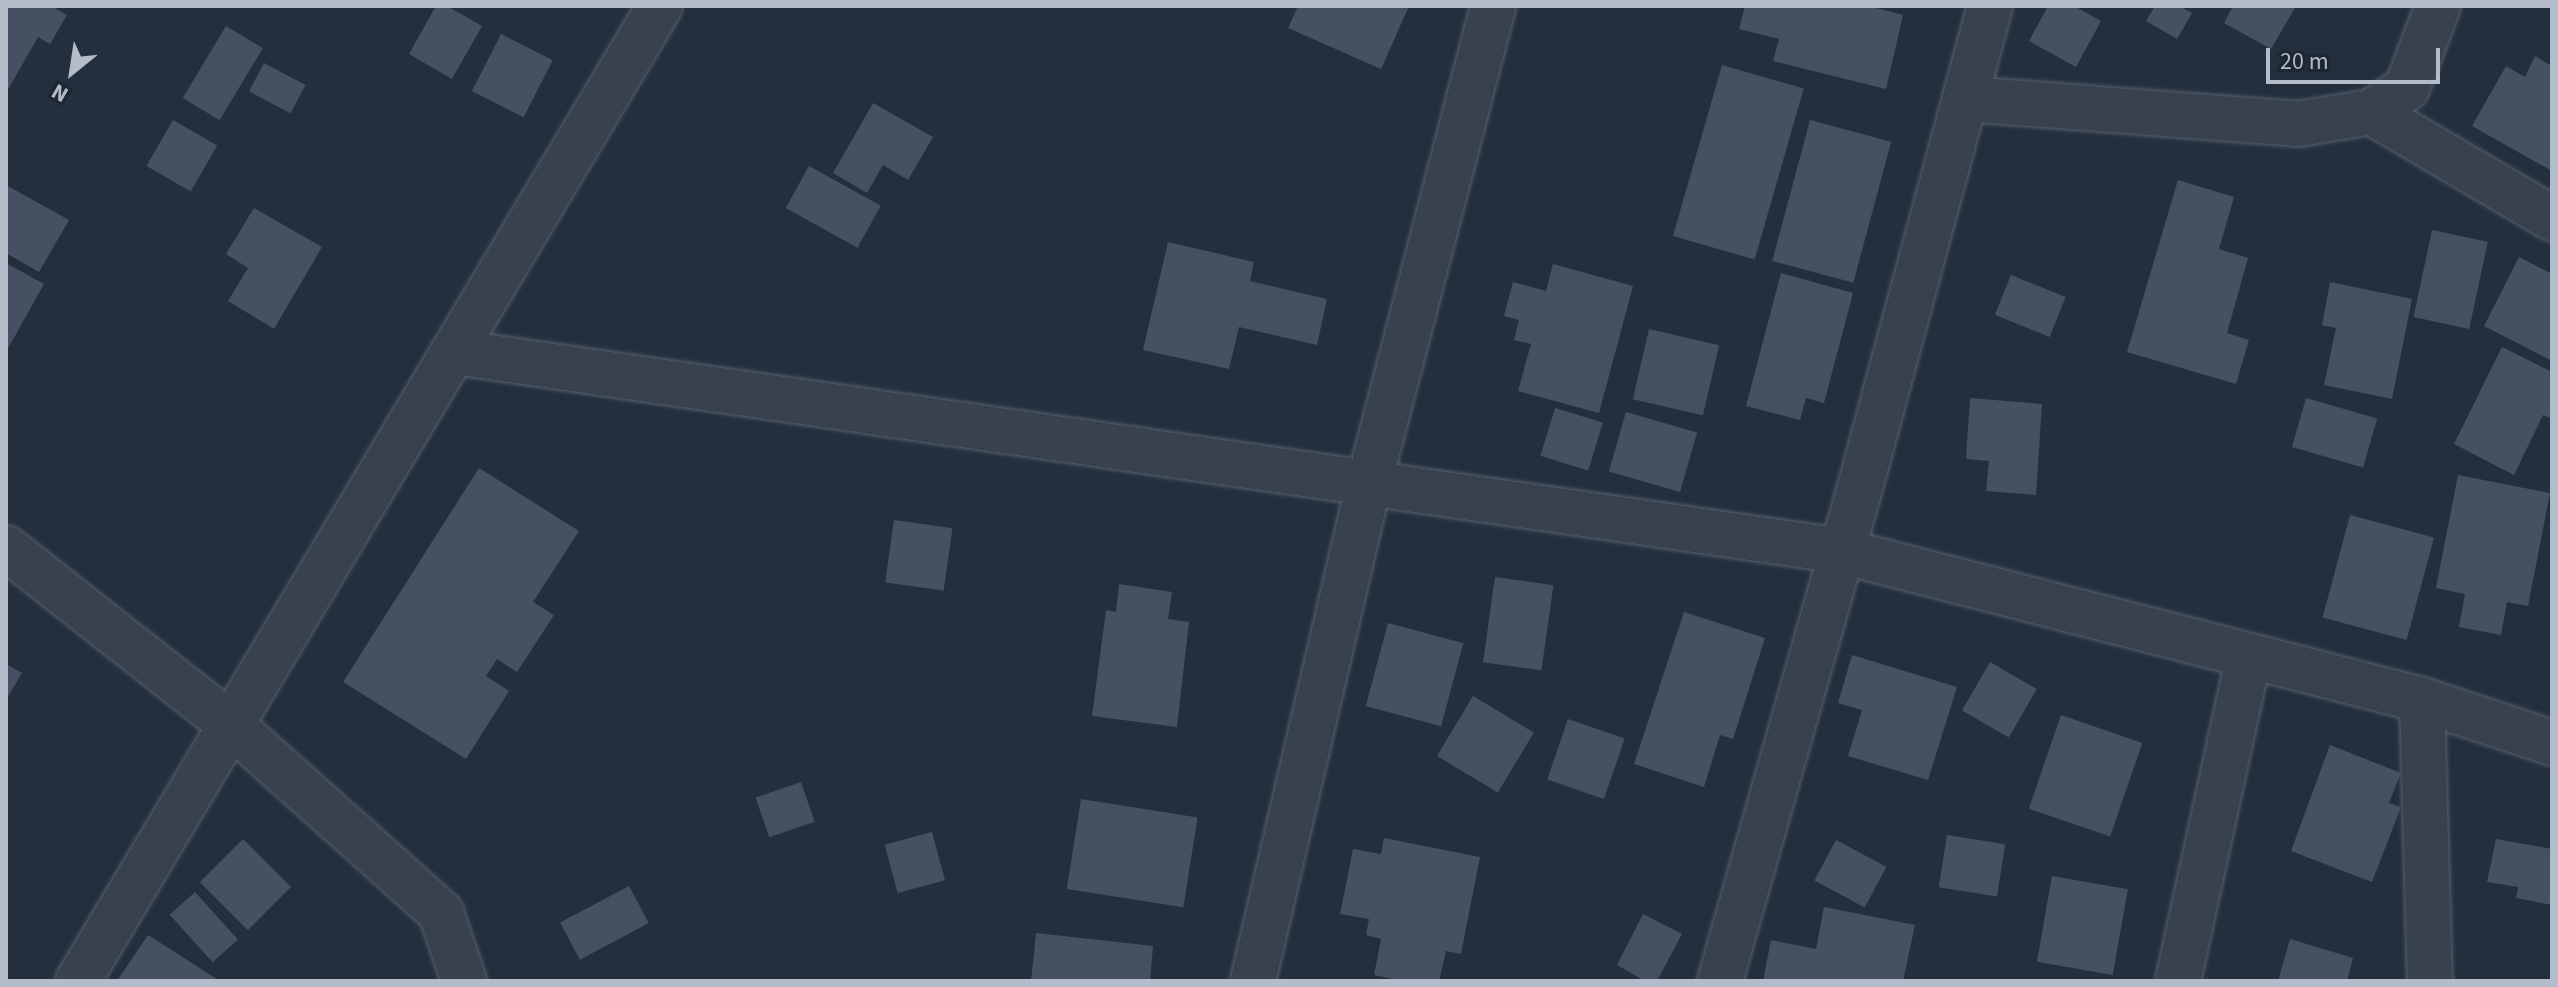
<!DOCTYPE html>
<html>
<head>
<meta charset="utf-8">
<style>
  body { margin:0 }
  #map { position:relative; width:2558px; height:987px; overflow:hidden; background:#242f3e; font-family:"Source Sans 3",sans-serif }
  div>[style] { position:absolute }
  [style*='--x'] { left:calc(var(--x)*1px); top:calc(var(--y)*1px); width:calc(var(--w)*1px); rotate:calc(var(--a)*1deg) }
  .building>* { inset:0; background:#455162; transform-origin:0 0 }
  .roads { filter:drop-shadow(0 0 2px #565f6c) drop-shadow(0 0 2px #565f6c) }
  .minor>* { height:44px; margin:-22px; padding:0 22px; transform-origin:22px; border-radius:22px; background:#38414e }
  span { translate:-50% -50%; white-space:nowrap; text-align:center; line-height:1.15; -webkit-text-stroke:8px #1d2633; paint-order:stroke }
  .frame { position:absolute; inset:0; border:8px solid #b4bcc9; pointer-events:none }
  .north { position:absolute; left:32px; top:32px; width:80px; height:80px; -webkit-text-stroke:6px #1d2633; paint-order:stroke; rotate:210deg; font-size:22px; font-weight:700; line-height:32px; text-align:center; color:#b4bcc9 }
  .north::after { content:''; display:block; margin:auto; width:28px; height:36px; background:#b4bcc9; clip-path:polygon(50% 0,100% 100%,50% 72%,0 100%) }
  .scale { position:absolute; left:2266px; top:48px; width:174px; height:36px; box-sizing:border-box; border:4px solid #b4bcc9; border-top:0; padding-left:10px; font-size:24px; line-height:28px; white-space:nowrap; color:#b4bcc9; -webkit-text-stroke:6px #1d2633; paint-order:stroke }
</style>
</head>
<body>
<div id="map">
  <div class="building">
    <div style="clip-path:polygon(6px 6px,51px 6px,67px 15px,50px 44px,38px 37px,6px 93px)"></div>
    <div style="clip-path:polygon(436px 6px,447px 6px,482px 26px,452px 79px,409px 54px)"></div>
    <div style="clip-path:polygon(1298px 6px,1409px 6px,1381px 69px,1288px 28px)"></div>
    <div style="clip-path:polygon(1745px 6px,1868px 6px,1903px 15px,1886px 89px,1773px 61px,1779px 39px,1739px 29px)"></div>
    <div style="clip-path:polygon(2048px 6px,2074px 6px,2101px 21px,2076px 67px,2029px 41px)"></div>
    <div style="clip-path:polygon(2155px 6px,2179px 6px,2192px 13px,2177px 39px,2146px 21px)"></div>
    <div style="clip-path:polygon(2233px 6px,2296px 6px,2271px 49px,2224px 23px)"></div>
    <div style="left:226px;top:26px;width:43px;height:84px;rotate:31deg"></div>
    <div style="left:501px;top:34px;width:58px;height:64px;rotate:27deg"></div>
    <div style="clip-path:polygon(2535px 56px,2552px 66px,2552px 171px,2472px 126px,2506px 66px,2525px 77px)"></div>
    <div style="left:264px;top:63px;width:47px;height:32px;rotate:28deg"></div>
    <div style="left:1722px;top:65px;width:85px;height:178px;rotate:16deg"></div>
    <div style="clip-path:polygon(873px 103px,933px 137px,908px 180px,883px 165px,867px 193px,833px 173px)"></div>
    <div style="left:173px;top:120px;width:51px;height:53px;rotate:30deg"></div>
    <div style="left:1810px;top:120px;width:84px;height:146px;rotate:15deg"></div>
    <div style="left:809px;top:166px;width:82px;height:48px;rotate:29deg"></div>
    <div style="clip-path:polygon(2178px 180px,2234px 197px,2219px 249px,2248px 258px,2227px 333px,2249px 340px,2236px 384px,2127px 352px)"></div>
    <div style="clip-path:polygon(6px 185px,69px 220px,39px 272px,6px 253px)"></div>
    <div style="clip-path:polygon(254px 208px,322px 247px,274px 329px,228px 301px,248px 268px,226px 254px)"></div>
    <div style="left:2432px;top:230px;width:57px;height:89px;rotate:12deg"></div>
    <div style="clip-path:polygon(1168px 242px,1254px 262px,1250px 281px,1327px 299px,1317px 345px,1239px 327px,1229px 369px,1143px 350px)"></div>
    <div style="clip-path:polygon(2519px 257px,2552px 274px,2552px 361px,2484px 326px)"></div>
    <div style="clip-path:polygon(6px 263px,44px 284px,6px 352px)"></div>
    <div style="clip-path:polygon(1553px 264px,1633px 286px,1599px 413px,1518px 391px,1531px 344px,1514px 340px,1519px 320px,1504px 316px,1513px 282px,1546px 291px)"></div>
    <div style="clip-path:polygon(1781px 273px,1853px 293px,1824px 403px,1806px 398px,1800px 420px,1746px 406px)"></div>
    <div style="left:2011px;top:275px;width:59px;height:43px;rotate:22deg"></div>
    <div style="clip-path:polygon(2330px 282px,2412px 299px,2392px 399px,2324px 385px,2336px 328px,2322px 325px)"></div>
    <div style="left:1649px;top:329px;width:72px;height:72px;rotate:13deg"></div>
    <div style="clip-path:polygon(2502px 347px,2552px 372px,2552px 419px,2543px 415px,2514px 475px,2454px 444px)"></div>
    <div style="clip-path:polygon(1970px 398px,2042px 404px,2036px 495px,1986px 491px,1989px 461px,1966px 459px)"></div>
    <div style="left:2306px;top:398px;width:74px;height:51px;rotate:16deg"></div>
    <div style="left:1555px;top:408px;width:50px;height:50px;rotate:17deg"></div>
    <div style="left:1626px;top:412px;width:74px;height:62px;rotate:16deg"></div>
    <div style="clip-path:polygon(479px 468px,579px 531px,533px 602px,554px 615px,517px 672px,497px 659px,486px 676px,509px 691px,466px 759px,343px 682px)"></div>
    <div style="clip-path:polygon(2458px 475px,2550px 493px,2528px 606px,2507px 602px,2501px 635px,2459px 627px,2465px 594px,2436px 588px)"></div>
    <div style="left:2350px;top:515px;width:87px;height:106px;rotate:15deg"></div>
    <div style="left:894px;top:520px;width:59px;height:63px;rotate:8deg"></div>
    <div style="left:1495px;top:577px;width:59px;height:86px;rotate:8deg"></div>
    <div style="clip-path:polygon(1119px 584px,1172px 592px,1168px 619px,1189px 622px,1177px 727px,1092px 716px,1106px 610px,1116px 612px)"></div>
    <div style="clip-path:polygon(1684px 612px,1765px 638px,1733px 739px,1720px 735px,1704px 787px,1634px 764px)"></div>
    <div style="left:1388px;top:623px;width:78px;height:86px;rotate:15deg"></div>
    <div style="clip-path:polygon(1852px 655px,1957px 687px,1928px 780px,1848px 756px,1862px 710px,1838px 703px)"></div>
    <div style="left:1990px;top:662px;width:54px;height:56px;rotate:30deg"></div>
    <div style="clip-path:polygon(6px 664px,22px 673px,6px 700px)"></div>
    <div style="left:1473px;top:696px;width:71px;height:70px;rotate:31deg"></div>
    <div style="left:2061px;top:715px;width:86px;height:99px;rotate:19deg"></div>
    <div style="left:1568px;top:719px;width:60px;height:64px;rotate:19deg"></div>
    <div style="clip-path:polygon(2330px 745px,2401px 773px,2389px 803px,2401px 807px,2372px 882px,2291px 851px)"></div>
    <div style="left:801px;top:782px;width:42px;height:48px;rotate:71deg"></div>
    <div style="left:1081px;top:799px;width:118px;height:91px;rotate:9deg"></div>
    <div style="left:932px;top:832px;width:50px;height:49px;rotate:75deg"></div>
    <div style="left:1947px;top:835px;width:59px;height:53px;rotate:9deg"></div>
    <div style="clip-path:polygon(1384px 838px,1480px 857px,1461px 954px,1446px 951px,1439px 981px,1403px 981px,1374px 975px,1381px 939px,1366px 935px,1369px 919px,1340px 914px,1353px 849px,1381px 854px)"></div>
    <div style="left:243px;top:839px;width:68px;height:61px;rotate:45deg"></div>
    <div style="clip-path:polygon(2496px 839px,2552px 849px,2552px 905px,2516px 898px,2518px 887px,2487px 882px)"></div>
    <div style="left:1836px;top:840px;width:57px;height:46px;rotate:28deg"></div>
    <div style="left:2052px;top:876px;width:77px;height:87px;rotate:10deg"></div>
    <div style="left:629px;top:886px;width:42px;height:78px;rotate:62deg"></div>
    <div style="left:195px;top:892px;width:64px;height:34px;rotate:48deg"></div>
    <div style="clip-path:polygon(1824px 907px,1915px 925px,1903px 981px,1763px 981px,1771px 940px,1816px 949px)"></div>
    <div style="clip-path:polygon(1643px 914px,1682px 934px,1657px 981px,1645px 981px,1617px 965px)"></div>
    <div style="clip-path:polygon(1036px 933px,1153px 946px,1150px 981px,1031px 981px)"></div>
    <div style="clip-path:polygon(148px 935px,220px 981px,117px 981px)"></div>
    <div style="clip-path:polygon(2290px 939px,2353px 958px,2347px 981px,2278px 981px)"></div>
  </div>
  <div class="roads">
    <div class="minor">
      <div style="--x:1966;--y:99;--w:334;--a:4.3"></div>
      <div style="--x:2299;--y:124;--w:73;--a:-9.5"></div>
      <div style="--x:2371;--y:112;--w:43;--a:-33.7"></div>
      <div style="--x:2407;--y:88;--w:88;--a:-69.3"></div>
      <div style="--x:2371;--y:112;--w:210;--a:30.4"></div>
      <div style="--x:454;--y:352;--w:1401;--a:8.16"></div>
      <div style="--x:1841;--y:551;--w:600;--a:14.38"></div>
      <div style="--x:2422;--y:700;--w:137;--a:18.3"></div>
      <div style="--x:6;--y:548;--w:286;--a:38.2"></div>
      <div style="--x:231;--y:725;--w:282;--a:41.8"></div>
      <div style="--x:441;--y:913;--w:72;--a:71.3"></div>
      <div style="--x:2422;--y:700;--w:281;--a:88.4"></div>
      <div style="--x:78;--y:981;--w:1135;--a:-59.17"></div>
      <div style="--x:1253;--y:981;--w:511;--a:-76.89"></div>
      <div style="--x:1369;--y:483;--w:493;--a:-75.4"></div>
      <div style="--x:1720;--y:981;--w:505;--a:-74.15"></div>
      <div style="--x:1858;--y:495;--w:507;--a:-74.89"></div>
      <div style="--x:2178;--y:981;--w:333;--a:-77.7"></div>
    </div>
  </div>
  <div class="frame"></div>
  <div class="north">N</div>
  <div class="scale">20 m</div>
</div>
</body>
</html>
